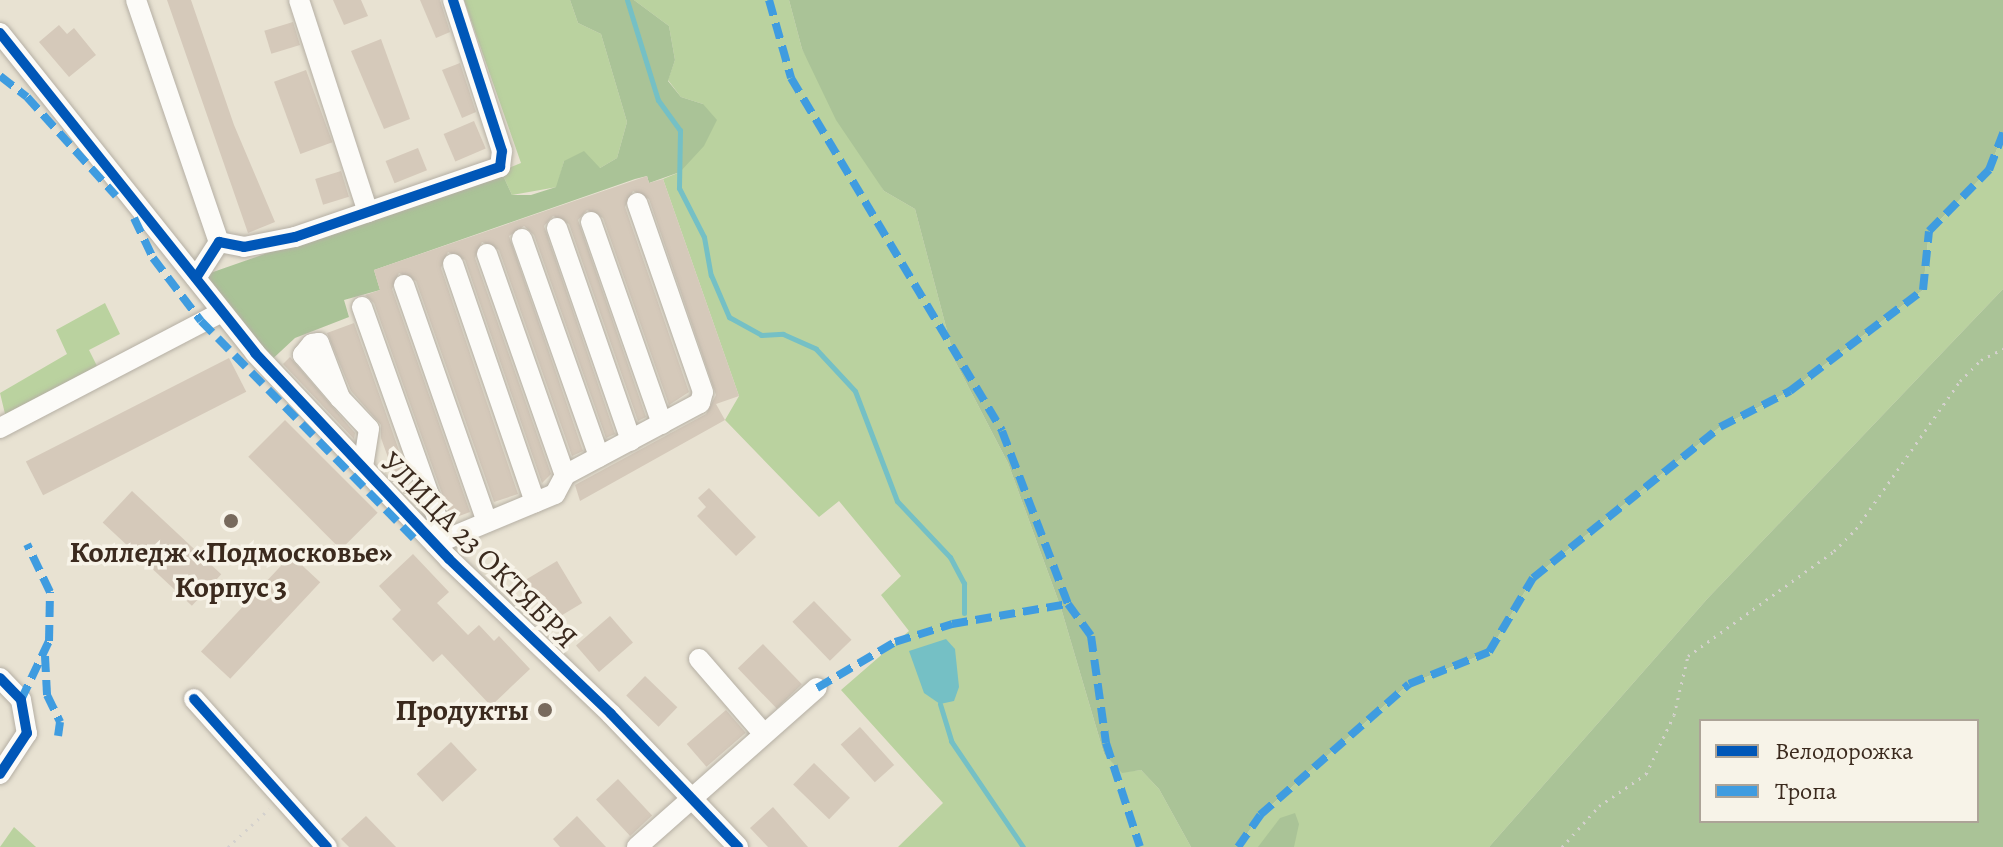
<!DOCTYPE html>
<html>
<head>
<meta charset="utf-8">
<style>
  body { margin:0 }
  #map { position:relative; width:2003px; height:847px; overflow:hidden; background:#e8e2d2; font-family:Alegreya,serif }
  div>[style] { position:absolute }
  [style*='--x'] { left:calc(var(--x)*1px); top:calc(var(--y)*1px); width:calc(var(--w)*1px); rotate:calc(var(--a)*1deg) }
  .green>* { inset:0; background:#bad29f }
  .forest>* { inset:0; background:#aac397 }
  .water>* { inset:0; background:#75c0c5 }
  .stream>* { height:5px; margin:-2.5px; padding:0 2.5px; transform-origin:2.5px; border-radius:2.5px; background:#75c0c5 }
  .building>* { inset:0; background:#d5c9ba; transform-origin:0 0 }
  .path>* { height:3px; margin-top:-1.5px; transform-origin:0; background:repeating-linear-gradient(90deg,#d4d1cd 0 2px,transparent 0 8px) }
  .roads { filter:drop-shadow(0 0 2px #b5afa4) drop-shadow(0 0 2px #b5afa4) }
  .minor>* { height:20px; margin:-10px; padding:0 10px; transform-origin:10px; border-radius:10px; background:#fcfbf8 }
  .quiet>* { height:8px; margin-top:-4px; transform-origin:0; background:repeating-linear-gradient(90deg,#3f9ce0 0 16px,transparent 0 24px) }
  .cycleway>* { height:10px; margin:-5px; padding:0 5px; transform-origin:5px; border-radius:5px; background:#0057b8 }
  .dots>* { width:22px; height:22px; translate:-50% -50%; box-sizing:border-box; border:4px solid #f7f3e8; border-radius:50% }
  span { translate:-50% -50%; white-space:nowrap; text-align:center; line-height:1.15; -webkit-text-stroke:7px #f7f3e8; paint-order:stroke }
  .street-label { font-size:30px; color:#3b2a1e }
  .poi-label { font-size:30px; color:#3b2a1e; font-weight:700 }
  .right { translate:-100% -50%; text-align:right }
  .legend { position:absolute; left:1699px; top:719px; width:280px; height:104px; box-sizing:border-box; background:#f7f3e8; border:2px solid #aca397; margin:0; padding:10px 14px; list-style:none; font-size:24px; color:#3b2a1e }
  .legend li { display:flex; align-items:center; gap:16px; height:40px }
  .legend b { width:40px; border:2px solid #aca397 }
</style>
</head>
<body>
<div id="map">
  <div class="green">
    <div style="clip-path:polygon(464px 0,570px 0,578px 23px,601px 34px,627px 122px,617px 158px,600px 168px,564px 161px,557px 187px,512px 195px,501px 171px,521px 163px)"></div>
    <div style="clip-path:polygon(634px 0,789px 0,802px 49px,884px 191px,915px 209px,955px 361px,1008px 463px,1061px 608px,1104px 754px,1122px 772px,1141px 770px,1159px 789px,1191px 847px,898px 847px,943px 803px,841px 690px,909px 631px,881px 595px,901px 576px,839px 501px,819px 517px,725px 420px,739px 396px,663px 179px,680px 172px,703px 104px,681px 97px,668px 80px,675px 60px,669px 26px)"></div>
    <div style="clip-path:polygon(2003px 133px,2003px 289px,1708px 598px,1489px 847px,1238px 847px,1260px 815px,1409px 684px,1489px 652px,1533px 578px,1720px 427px,1790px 391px,1923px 290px,1929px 231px,1989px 170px)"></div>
    <div style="clip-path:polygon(105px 303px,120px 334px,89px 350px,98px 368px,6px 418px,0 393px,67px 354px,56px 330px)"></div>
    <div style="clip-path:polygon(14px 827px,36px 847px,0 847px)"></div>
  </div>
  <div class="forest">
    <div style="clip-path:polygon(570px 0,634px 0,669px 26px,675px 60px,668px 81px,681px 97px,703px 104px,717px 120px,704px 146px,680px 172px,649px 183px,647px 176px,635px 179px,374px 270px,380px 290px,344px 300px,349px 317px,295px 338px,266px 365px,196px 278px,501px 171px,512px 195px,531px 195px,556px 187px,564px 161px,584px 151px,600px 168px,617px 158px,627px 122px,601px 34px,578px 23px)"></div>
    <div style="clip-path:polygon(789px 0,2003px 0,2003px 133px,1989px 170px,1929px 231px,1923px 290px,1790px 391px,1720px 427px,1533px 578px,1489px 652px,1409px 684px,1260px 815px,1238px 847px,1191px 847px,1159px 789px,1141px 770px,1122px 773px,1104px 754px,1061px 608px,1008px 463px,955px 361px,915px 209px,884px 191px,836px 120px,802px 49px)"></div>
    <div style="clip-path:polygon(evenodd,2003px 289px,2003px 847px,1489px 847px,1708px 598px,2003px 289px,1701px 721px,1977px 721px,1977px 821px,1701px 821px,1701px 721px)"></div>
    <div style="clip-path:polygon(1295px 813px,1299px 824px,1294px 847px,1258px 847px,1280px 818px)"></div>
  </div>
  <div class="water">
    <div style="clip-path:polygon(946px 639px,955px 649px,959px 687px,954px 701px,940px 704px,924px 693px,909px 651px)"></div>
  </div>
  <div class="stream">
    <div style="--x:627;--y:0;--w:105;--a:72.8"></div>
    <div style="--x:658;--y:100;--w:37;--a:54"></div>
    <div style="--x:680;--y:130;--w:58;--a:91"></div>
    <div style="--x:679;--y:188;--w:55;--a:63"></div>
    <div style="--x:704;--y:237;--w:39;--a:80"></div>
    <div style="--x:711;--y:275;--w:46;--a:66.8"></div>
    <div style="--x:729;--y:317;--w:37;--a:29"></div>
    <div style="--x:761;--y:335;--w:22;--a:-3"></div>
    <div style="--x:783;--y:334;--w:36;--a:24"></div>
    <div style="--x:816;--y:349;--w:57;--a:47.1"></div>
    <div style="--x:855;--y:391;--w:118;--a:69.1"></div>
    <div style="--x:897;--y:501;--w:77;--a:46.6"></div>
    <div style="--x:950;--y:557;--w:30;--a:62"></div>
    <div style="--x:964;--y:583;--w:30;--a:90"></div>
    <div style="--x:940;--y:704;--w:39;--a:73"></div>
    <div style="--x:951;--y:741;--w:128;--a:55.8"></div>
  </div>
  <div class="building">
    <div style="clip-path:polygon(167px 0,191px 0,234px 125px,275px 222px,248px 233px)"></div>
    <div style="clip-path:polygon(333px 0,361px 0,368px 16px,344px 25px)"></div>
    <div style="clip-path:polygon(420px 0,440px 0,450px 32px,436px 38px)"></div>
    <div style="left:293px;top:22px;width:24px;height:30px;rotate:73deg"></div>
    <div style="clip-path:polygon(59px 25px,67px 34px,74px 28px,96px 55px,69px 77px,39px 42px)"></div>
    <div style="clip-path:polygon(381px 39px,410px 119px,384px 129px,351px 51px)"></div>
    <div style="clip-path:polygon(460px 63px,476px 112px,462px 118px,442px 70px)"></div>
    <div style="left:306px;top:70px;width:77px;height:34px;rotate:70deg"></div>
    <div style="left:474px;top:121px;width:30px;height:33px;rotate:67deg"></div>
    <div style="left:418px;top:148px;width:24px;height:35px;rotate:68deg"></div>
    <div style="left:341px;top:171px;width:27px;height:27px;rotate:73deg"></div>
    <div style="clip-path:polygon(647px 176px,649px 183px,663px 179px,739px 396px,716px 404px,725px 420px,580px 501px,575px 485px,706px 414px,716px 395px,649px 199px,633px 191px,625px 207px,689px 392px,669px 405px,603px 218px,587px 210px,578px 220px,646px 417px,638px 421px,569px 224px,553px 216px,544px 226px,615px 434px,606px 438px,534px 235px,524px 226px,509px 236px,583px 451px,572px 456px,499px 250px,482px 242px,475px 258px,551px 474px,542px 483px,465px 260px,448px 252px,441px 268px,518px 494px,494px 502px,416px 281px,399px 273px,392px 289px,470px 512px,451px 519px,374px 303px,365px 295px,380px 290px,374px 270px)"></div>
    <div style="clip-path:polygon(354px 323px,407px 473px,395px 477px,381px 438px,381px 425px,351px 391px,327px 333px)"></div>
    <div style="clip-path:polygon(290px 357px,355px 433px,354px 439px,283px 364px)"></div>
    <div style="left:229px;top:358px;width:38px;height:228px;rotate:63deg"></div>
    <div style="left:285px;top:420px;width:131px;height:52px;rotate:45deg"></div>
    <div style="clip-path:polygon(709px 488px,756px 537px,736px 556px,697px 516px,706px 507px,698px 498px)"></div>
    <div style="left:132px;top:491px;width:122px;height:43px;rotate:43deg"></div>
    <div style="clip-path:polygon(413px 554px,449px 592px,437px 603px,468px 635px,479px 625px,494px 641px,499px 636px,530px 669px,491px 706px,442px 654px,433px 662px,392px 619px,401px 610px,379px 586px)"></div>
    <div style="left:291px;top:555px;width:40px;height:132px;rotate:43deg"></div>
    <div style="left:557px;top:561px;width:49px;height:36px;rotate:59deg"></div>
    <div style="left:814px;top:601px;width:54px;height:30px;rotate:46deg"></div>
    <div style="left:610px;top:616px;width:35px;height:45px;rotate:49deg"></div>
    <div style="left:763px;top:644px;width:56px;height:35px;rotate:46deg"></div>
    <div style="left:645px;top:676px;width:45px;height:27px;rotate:44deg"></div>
    <div style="left:726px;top:710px;width:30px;height:52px;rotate:49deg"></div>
    <div style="left:860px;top:727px;width:51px;height:26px;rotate:48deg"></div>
    <div style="left:451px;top:742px;width:38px;height:47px;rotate:47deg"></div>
    <div style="left:814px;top:763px;width:50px;height:30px;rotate:44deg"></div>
    <div style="left:618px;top:779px;width:50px;height:30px;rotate:47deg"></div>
    <div style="clip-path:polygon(773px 807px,808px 847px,768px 847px,750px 828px)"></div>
    <div style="clip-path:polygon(366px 816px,396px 847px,349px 847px,341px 839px)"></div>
    <div style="clip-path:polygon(577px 816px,606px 847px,560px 847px,553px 839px)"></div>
  </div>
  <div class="path">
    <div style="--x:228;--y:847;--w:56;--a:-42.8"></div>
    <div style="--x:1562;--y:847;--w:55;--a:-47.9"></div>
    <div style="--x:1599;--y:806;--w:57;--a:-34.2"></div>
    <div style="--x:1646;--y:774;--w:65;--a:-64.6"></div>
    <div style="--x:1674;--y:715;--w:61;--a:-76.7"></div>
    <div style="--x:1688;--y:656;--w:180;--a:-35.7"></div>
    <div style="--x:1834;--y:551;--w:31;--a:-45"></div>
    <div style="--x:1856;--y:529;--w:181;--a:-54.9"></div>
    <div style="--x:1960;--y:381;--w:30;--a:-45"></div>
    <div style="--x:1981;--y:360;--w:25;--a:-27"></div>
  </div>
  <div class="roads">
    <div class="minor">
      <div style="--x:136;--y:0;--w:256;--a:71.1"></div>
      <div style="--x:299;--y:0;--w:223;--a:72"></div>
      <div style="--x:0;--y:33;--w:409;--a:51.4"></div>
      <div style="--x:255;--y:353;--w:283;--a:46.7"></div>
      <div style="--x:449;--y:559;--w:224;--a:43.7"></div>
      <div style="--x:611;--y:714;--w:184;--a:46.3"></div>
      <div style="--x:591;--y:222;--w:214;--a:70.6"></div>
      <div style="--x:557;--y:228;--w:225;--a:70.8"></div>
      <div style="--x:522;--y:239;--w:231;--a:70.5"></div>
      <div style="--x:487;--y:254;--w:234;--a:70.6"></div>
      <div style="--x:453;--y:264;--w:252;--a:71"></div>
      <div style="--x:196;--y:278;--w:43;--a:-57.4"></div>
      <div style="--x:219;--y:242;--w:25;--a:11"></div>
      <div style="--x:244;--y:247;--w:52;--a:-11.1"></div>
      <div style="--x:295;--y:237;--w:217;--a:-18.9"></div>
      <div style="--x:500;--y:167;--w:16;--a:-83"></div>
      <div style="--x:502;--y:151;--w:159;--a:-108"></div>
      <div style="--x:404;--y:285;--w:251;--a:70.7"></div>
      <div style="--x:362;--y:307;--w:247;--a:70.4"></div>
      <div style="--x:340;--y:398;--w:57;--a:-130.7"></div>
      <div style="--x:303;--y:355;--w:14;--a:-51"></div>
      <div style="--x:312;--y:344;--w:7;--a:-8"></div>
      <div style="--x:319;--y:343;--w:59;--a:69.1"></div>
      <div style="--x:340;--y:398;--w:42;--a:46.9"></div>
      <div style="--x:369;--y:429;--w:39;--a:99"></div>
      <div style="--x:0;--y:428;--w:250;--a:-27.6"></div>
      <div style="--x:435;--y:544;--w:130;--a:-22.6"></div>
      <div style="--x:555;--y:494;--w:21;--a:-62"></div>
      <div style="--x:565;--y:475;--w:153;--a:-28.1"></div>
      <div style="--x:700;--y:403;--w:11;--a:-75"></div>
      <div style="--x:703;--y:392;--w:200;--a:-109.2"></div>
      <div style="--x:699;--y:659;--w:99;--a:49.1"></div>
      <div style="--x:0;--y:678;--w:30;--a:46"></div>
      <div style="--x:21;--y:700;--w:34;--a:80"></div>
      <div style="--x:27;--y:733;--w:49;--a:123.4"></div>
      <div style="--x:194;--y:699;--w:199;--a:48.1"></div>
      <div style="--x:637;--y:847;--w:240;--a:-41.5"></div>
    </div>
  </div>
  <div class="quiet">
    <div style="--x:769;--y:0;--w:81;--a:74.2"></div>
    <div style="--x:791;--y:78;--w:411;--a:59.1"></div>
    <div style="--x:1002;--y:431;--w:185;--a:69.1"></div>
    <div style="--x:0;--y:76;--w:34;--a:38"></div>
    <div style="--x:27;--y:97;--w:133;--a:48"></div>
    <div style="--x:134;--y:218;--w:44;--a:64.6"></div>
    <div style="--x:153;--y:258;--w:79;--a:52.7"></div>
    <div style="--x:201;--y:321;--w:312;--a:45.6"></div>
    <div style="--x:45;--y:656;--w:39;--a:87"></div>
    <div style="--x:47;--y:695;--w:30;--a:64"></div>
    <div style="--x:60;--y:722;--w:14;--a:98"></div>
    <div style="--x:817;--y:688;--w:91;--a:-30.5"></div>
    <div style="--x:895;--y:642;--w:60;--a:-17.5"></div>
    <div style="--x:952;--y:624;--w:118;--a:-9.8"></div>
    <div style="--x:1068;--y:604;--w:39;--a:54"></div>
    <div style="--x:1091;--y:636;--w:108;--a:82"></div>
    <div style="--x:1106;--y:743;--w:109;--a:71.9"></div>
    <div style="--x:21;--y:700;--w:65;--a:-64.6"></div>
    <div style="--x:49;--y:641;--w:49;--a:-88.8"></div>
    <div style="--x:50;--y:592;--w:53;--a:-115.6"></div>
    <div style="--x:1238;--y:847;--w:39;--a:-55"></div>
    <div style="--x:1260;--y:815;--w:198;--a:-41.3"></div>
    <div style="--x:1409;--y:684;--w:86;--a:-21.8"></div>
    <div style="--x:1489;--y:652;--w:86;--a:-59.3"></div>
    <div style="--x:1533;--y:578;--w:240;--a:-38.9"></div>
    <div style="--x:1720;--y:427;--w:79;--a:-27.2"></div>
    <div style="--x:1790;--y:391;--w:167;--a:-37.2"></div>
    <div style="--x:1923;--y:290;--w:59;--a:-84.2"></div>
    <div style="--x:1929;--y:231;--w:86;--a:-45.5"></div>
    <div style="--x:1989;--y:170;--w:40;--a:-69"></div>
  </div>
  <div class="cycleway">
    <div style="--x:0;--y:33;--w:409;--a:51.4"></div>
    <div style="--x:255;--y:353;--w:283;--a:46.7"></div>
    <div style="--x:449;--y:559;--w:224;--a:43.7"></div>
    <div style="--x:611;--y:714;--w:184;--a:46.3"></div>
    <div style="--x:196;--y:278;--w:43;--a:-57.4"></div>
    <div style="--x:219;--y:242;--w:25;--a:11"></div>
    <div style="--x:244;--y:247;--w:52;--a:-11.1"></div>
    <div style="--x:295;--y:237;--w:217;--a:-18.9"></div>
    <div style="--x:500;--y:167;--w:16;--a:-83"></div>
    <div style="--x:502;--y:151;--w:159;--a:-108"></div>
    <div style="--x:0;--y:678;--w:30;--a:46"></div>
    <div style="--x:21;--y:700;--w:34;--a:80"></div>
    <div style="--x:27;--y:733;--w:49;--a:123.4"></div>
    <div style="--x:194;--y:699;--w:199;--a:48.1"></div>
  </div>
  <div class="dots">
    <div style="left:231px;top:521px;background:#786a5d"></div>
    <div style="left:545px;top:710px;background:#786a5d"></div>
  </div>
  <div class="street-label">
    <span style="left:479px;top:550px;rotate:45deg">УЛИЦА 23 ОКТЯБРЯ</span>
  </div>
  <div class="poi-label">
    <span style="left:231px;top:569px">Колледж «Подмосковье»<br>Корпус 3</span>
    <span class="right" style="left:529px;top:710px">Продукты</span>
  </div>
  <ul class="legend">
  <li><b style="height:10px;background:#0057b8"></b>Велодорожка</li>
  <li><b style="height:10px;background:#3f9ce0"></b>Тропа</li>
  </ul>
</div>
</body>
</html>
